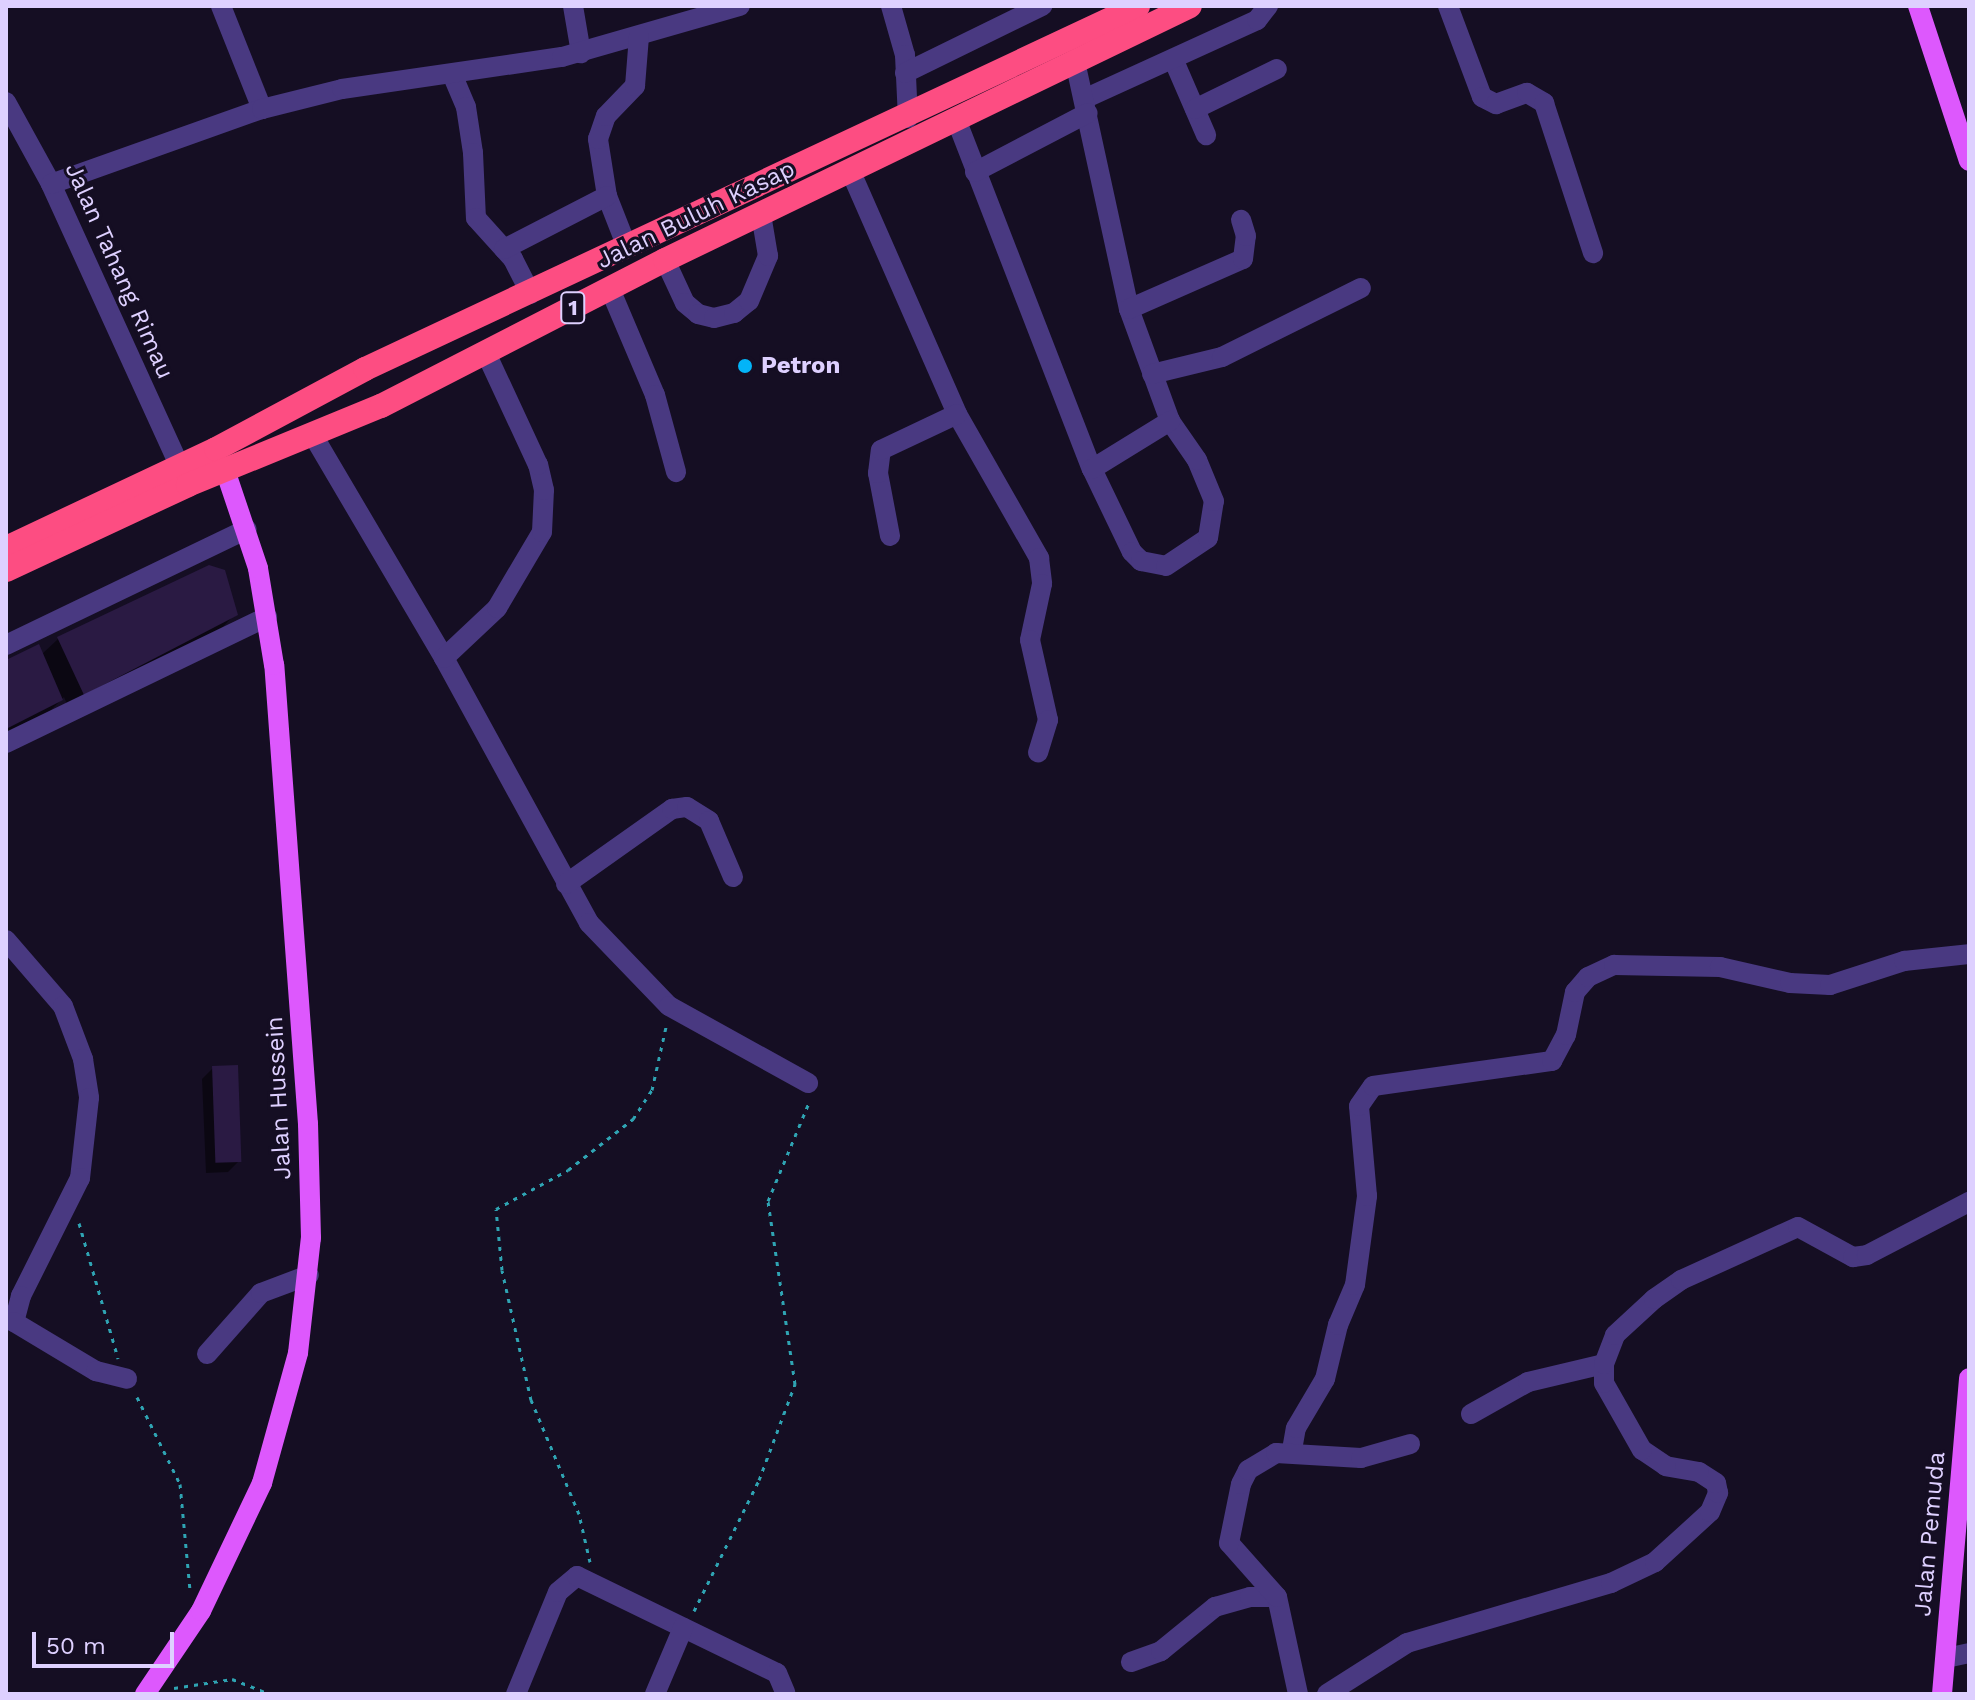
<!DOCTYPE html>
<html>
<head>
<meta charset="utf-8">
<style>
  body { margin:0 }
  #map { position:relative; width:1975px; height:1700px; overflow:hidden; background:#150e23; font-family:"Work Sans",sans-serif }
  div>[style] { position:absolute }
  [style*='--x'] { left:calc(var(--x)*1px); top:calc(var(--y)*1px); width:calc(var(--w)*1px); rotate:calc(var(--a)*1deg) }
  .shadow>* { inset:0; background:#0007 }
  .building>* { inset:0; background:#2a1a43; transform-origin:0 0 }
  .path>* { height:3px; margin-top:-1.5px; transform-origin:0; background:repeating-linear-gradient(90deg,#2fa4b3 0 4px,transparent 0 10px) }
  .minor>* { height:20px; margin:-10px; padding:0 10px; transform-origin:10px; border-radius:10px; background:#493981 }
  .major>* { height:20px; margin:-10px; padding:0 10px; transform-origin:10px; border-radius:10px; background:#dd58fd }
  .highway>* { height:24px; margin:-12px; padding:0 12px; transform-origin:12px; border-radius:12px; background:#fd4d82 }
  .dots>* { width:22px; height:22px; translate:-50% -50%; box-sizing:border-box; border:4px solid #150e23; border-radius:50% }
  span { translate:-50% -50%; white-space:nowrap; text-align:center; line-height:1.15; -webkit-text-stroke:6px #150e23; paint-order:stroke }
  .shield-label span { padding:2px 6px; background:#150e23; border:2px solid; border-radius:6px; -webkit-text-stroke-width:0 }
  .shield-label { font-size:22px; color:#ded0ff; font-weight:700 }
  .street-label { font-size:24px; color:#ded0ff }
  .poi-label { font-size:24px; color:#ded0ff; font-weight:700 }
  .left { translate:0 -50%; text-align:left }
  .frame { position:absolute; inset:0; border:8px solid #ded0ff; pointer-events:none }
  .scale { position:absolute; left:32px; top:1632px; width:142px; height:36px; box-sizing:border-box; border:4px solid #ded0ff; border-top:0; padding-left:10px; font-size:24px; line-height:28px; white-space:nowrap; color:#ded0ff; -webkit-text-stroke:6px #150e23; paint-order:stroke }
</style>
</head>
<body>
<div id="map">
  <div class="shadow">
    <div style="clip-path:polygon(209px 567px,235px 614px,221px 629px,69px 709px,64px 697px,46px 715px,6px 735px,6px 662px,41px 655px,58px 639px)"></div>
    <div style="clip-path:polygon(213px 1068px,239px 1161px,228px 1172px,206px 1173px,202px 1079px)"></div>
  </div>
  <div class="building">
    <div style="clip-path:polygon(209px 565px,225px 570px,238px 615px,84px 695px,57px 637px)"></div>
    <div style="clip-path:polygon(39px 644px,63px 700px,6px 729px,6px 660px)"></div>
    <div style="left:238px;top:1065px;width:97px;height:26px;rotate:88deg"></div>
  </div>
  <div class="path">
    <div style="--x:79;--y:1223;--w:141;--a:73.9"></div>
    <div style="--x:137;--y:1397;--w:97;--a:63.7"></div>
    <div style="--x:180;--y:1484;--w:106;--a:84.6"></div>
    <div style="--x:590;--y:1562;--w:49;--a:-102.9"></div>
    <div style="--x:579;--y:1514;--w:124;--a:-112.8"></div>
    <div style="--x:531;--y:1400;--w:133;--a:-102.6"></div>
    <div style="--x:502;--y:1270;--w:61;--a:-95.6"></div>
    <div style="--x:496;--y:1209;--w:82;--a:-28.4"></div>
    <div style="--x:568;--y:1170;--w:83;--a:-38.1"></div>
    <div style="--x:633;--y:1119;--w:35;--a:-57"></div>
    <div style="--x:652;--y:1090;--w:65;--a:-77.5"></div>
    <div style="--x:694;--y:1611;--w:146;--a:-63.6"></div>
    <div style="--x:759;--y:1480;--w:103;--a:-69.4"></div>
    <div style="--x:795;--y:1384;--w:185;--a:-98.4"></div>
    <div style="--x:768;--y:1201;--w:109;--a:-67.4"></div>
    <div style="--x:174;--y:1688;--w:59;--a:-8.8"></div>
    <div style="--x:232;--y:1679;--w:41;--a:21.5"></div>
  </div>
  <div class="minor">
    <div style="--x:221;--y:6;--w:111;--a:68.3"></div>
    <div style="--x:573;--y:6;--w:48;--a:80.3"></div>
    <div style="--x:891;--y:6;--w:51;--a:74.1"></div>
    <div style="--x:905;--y:55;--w:63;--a:87.3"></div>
    <div style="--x:1448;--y:6;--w:97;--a:69.5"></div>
    <div style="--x:1482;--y:97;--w:16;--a:27"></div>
    <div style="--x:1496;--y:104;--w:33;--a:-20"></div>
    <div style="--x:1527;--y:93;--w:20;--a:30"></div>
    <div style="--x:1544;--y:103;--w:158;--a:71.9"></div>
    <div style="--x:1174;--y:61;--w:81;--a:66.6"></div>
    <div style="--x:905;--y:73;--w:153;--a:-26.1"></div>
    <div style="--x:452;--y:74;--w:36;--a:67"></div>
    <div style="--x:466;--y:107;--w:47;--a:81.3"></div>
    <div style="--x:473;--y:153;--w:65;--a:87.4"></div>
    <div style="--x:476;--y:218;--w:55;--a:47.9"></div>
    <div style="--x:513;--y:259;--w:39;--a:63"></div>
    <div style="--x:1084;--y:99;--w:190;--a:-24.5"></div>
    <div style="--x:1257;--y:20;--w:18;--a:-52"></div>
    <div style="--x:6;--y:102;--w:94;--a:61.2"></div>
    <div style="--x:51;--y:184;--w:309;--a:65.5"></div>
    <div style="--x:1195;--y:109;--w:91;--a:-26"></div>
    <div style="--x:956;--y:119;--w:375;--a:68.8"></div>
    <div style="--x:1092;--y:469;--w:92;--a:64.3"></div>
    <div style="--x:1132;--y:552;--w:13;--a:45"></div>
    <div style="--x:1141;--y:561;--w:25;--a:11"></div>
    <div style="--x:1166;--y:566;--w:50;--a:-33.7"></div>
    <div style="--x:1208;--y:538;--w:37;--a:-81"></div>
    <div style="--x:1214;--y:501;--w:44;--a:-112.5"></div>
    <div style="--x:1197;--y:460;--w:47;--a:-124.7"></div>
    <div style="--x:1170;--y:421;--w:119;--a:-110.1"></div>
    <div style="--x:1129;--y:309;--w:253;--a:-102.3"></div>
    <div style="--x:850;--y:170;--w:266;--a:66.3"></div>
    <div style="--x:957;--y:414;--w:166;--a:60.3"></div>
    <div style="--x:1039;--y:558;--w:26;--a:83"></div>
    <div style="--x:1042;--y:584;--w:57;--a:102.1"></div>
    <div style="--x:1030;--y:640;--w:82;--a:77.3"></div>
    <div style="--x:1048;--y:720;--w:34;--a:107"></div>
    <div style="--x:975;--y:172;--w:127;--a:-27.6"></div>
    <div style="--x:51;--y:184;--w:224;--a:-19.6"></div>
    <div style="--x:262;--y:109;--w:82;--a:-14"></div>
    <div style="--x:342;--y:89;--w:222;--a:-8.3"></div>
    <div style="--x:562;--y:57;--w:185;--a:-16"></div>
    <div style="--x:627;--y:247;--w:55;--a:-111.4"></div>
    <div style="--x:607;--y:196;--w:58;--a:-99"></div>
    <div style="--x:598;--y:139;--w:24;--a:-71"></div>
    <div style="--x:606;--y:116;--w:42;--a:-46"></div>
    <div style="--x:635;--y:86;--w:50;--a:-85.4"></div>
    <div style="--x:504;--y:249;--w:116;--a:-27.2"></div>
    <div style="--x:665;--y:260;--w:47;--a:65.1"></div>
    <div style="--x:685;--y:303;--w:17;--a:40"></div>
    <div style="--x:698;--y:314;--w:16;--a:14"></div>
    <div style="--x:714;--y:318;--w:21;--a:-14"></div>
    <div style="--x:734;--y:313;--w:19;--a:-39"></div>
    <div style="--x:749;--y:301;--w:49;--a:-67.1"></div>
    <div style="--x:768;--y:256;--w:43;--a:-99.5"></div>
    <div style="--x:610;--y:289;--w:115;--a:67"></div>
    <div style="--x:655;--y:395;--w:80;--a:74.7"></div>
    <div style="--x:1129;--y:309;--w:124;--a:-23.7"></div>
    <div style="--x:1243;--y:259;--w:23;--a:-83"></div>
    <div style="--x:1246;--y:236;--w:17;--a:-107"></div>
    <div style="--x:1152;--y:374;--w:72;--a:-13.7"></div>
    <div style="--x:1222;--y:357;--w:155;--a:-26.4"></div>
    <div style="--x:314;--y:437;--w:256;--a:59.5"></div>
    <div style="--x:444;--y:658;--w:302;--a:61.3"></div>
    <div style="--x:589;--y:923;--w:115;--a:46.1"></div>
    <div style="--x:669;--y:1006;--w:159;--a:29"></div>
    <div style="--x:1092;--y:469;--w:92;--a:-31.6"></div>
    <div style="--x:890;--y:536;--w:64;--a:-100.8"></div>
    <div style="--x:878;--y:473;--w:23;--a:-83"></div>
    <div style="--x:881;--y:450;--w:84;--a:-25.3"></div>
    <div style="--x:6;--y:645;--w:267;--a:-25.7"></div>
    <div style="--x:444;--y:658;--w:73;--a:-43.3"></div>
    <div style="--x:497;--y:608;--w:88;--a:-59.4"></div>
    <div style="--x:542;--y:532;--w:42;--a:-87.3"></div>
    <div style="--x:544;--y:490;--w:26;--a:-103"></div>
    <div style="--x:538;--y:465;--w:123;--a:-114.9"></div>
    <div style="--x:6;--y:743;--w:290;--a:-25.8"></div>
    <div style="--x:566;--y:884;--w:130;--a:-35.3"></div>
    <div style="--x:672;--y:809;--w:15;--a:-8"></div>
    <div style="--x:687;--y:807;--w:26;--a:32"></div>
    <div style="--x:709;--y:821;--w:61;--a:66.8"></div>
    <div style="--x:6;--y:940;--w:87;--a:49.2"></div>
    <div style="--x:63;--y:1006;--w:57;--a:69.3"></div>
    <div style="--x:83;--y:1059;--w:39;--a:81"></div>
    <div style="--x:89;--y:1098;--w:81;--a:96.4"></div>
    <div style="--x:80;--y:1178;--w:132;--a:116.6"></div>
    <div style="--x:21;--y:1296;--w:27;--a:105"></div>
    <div style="--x:14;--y:1322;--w:96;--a:30.9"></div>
    <div style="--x:96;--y:1371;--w:32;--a:14"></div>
    <div style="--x:207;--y:1354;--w:81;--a:-48.5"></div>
    <div style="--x:261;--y:1293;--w:51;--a:-20.6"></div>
    <div style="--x:1471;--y:1414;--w:65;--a:-29.3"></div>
    <div style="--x:1528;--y:1382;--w:78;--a:-13.3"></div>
    <div style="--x:1292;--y:1450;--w:22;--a:-80"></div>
    <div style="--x:1296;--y:1428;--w:57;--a:-59.4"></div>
    <div style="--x:1325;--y:1379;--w:56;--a:-76.5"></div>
    <div style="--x:1338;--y:1325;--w:43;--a:-67"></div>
    <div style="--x:1355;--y:1285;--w:90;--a:-82.3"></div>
    <div style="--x:1367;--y:1196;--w:90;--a:-95.1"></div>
    <div style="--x:1359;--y:1106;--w:24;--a:-55"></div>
    <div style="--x:1373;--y:1086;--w:181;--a:-8"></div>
    <div style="--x:1552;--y:1061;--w:30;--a:-62"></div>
    <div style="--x:1566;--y:1035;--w:44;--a:-78.2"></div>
    <div style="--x:1575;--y:992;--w:20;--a:-49"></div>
    <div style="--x:1588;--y:977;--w:29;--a:-25"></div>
    <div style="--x:1614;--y:965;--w:106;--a:1.1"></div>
    <div style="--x:1720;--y:967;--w:72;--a:12.9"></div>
    <div style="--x:1790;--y:983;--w:40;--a:2.9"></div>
    <div style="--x:1830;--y:985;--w:78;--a:-18"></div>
    <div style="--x:1904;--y:961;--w:65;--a:-6.1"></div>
    <div style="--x:1946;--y:1658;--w:24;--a:-12"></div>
    <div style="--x:1131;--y:1662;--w:32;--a:-20"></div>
    <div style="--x:1161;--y:1651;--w:70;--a:-39.2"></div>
    <div style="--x:1215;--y:1607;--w:36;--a:-16"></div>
    <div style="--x:1250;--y:1597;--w:27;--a:0"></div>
    <div style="--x:516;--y:1694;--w:110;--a:-67.6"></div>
    <div style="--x:558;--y:1592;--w:25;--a:-40"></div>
    <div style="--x:577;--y:1576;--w:222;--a:25.9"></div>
    <div style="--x:777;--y:1673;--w:21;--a:67"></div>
    <div style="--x:655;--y:1694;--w:72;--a:-67"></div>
    <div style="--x:1298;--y:1694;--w:99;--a:-102.2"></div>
    <div style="--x:1277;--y:1597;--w:72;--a:-131.6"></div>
    <div style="--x:1229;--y:1543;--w:60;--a:-78.5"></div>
    <div style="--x:1241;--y:1484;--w:16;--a:-63"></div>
    <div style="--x:1248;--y:1470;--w:33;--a:-31"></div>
    <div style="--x:1276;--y:1453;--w:85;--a:3.4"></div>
    <div style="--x:1361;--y:1458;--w:51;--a:-15.9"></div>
    <div style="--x:1327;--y:1694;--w:95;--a:-32.5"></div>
    <div style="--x:1407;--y:1643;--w:213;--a:-16.4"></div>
    <div style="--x:1611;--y:1583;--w:49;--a:-25.5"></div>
    <div style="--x:1655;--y:1562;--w:74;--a:-42.3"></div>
    <div style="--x:1710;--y:1512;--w:21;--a:-67"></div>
    <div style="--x:1718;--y:1493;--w:10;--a:-101"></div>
    <div style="--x:1716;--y:1483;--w:20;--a:-147"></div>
    <div style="--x:1699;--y:1472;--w:34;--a:-170"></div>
    <div style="--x:1666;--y:1466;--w:29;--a:-146"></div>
    <div style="--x:1642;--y:1450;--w:77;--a:-119.6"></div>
    <div style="--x:1604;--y:1383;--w:19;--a:-90"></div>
    <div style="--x:1604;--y:1364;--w:31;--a:-69"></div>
    <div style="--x:1615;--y:1335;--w:53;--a:-42.7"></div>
    <div style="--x:1654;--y:1299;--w:33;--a:-35"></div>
    <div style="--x:1681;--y:1280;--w:128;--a:-24.4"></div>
    <div style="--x:1798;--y:1227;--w:63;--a:28.6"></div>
    <div style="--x:1853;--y:1257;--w:14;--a:-8"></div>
    <div style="--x:1867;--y:1255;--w:115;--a:-27.5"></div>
  </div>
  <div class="major">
    <div style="--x:1918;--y:6;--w:163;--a:71.8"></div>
    <div style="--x:145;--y:1694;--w:100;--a:-56"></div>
    <div style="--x:201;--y:1611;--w:142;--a:-64.5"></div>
    <div style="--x:262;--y:1483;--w:135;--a:-74.5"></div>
    <div style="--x:298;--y:1353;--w:116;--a:-83.6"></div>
    <div style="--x:311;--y:1238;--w:114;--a:-91.5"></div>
    <div style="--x:308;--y:1124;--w:460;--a:-94.2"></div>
    <div style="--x:274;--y:665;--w:98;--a:-99.4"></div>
    <div style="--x:258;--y:568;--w:103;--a:-108.6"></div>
    <div style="--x:1942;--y:1694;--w:317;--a:-85.1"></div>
  </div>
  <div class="highway">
    <div style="--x:6;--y:548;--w:232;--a:-25.2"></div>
    <div style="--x:216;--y:449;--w:169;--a:-28.2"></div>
    <div style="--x:365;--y:369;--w:854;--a:-25.15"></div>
    <div style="--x:6;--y:570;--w:201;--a:-25"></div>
    <div style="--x:188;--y:485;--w:209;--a:-22.3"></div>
    <div style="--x:381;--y:406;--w:319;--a:-27.2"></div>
    <div style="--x:665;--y:260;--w:583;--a:-25.82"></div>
  </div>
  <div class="dots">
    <div style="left:745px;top:366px;background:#03b4f8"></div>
  </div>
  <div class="shield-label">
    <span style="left:573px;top:308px">1</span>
  </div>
  <div class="street-label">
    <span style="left:696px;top:215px;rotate:-26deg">Jalan Buluh Kasap</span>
    <span style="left:119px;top:271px;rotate:66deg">Jalan Tahang Rimau</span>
    <span style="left:279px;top:1098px;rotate:-93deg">Jalan Hussein</span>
    <span style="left:1930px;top:1534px;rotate:-85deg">Jalan Pemuda</span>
  </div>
  <div class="poi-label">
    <span class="left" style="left:761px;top:366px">Petron</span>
  </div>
  <div class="frame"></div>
  <div class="scale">50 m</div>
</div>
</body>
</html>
